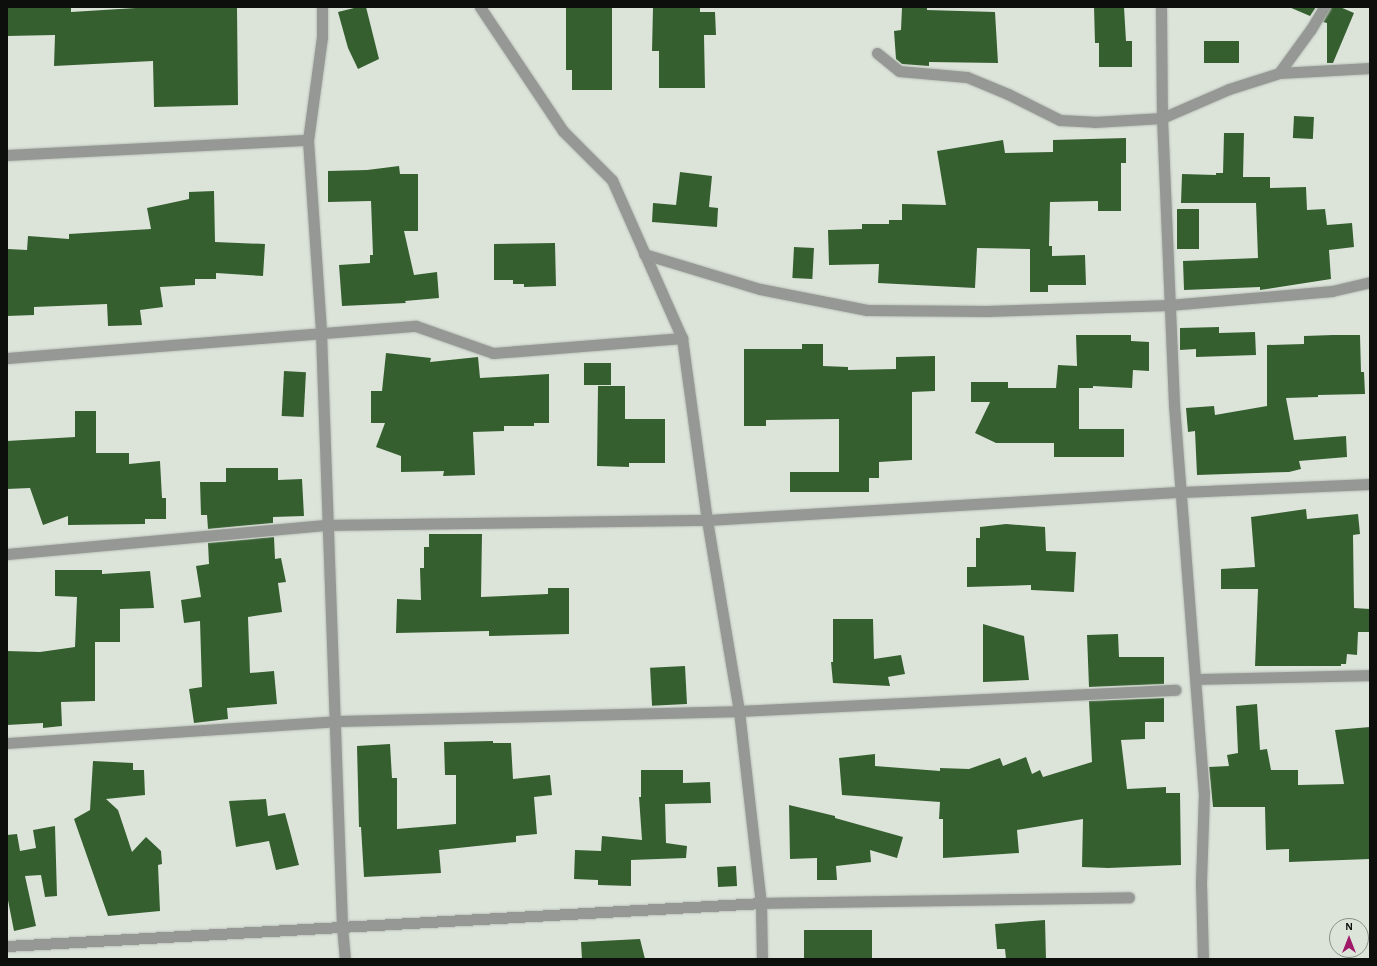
<!DOCTYPE html>
<html>
<head>
<meta charset="utf-8">
<style>
  body { margin:0 }
  #map { position:relative; width:1377px; height:966px; overflow:hidden; background:#dce4da; font-family:"Alegreya Sans",sans-serif }
  div>[style] { position:absolute }
  [style*='--x'] { left:calc(var(--x)*1px); top:calc(var(--y)*1px); width:calc(var(--w)*1px); rotate:calc(var(--a)*1deg) }
  .building>* { inset:0; background:#365f30; transform-origin:0 0 }
  .roads { filter:drop-shadow(0 0 1px #bbc2b9) drop-shadow(0 0 1px #bbc2b9) }
  .minor>* { height:11px; margin:-5.5px; padding:0 5.5px; transform-origin:5.5px; border-radius:5.5px; background:#959894 }
  span { translate:-50% -50%; white-space:nowrap; text-align:center; line-height:1.15; -webkit-text-stroke:4px #dce4da; paint-order:stroke }
  .frame { position:absolute; inset:0; border:8px solid #0c0f0c; pointer-events:none }
  .north { position:absolute; left:1329px; top:918px; width:40px; height:40px; box-sizing:border-box; background:#dce4da; border:1px solid #898f88; border-radius:50%; rotate:0deg; font-size:11px; font-weight:700; line-height:16px; text-align:center; color:#0c0f0c }
  .north::after { content:''; display:block; margin:auto; width:14px; height:18px; background:#9f1968; clip-path:polygon(50% 0,100% 100%,50% 72%,0 100%) }
</style>
</head>
<body>
<div id="map">
  <div class="building">
    <div style="clip-path:polygon(7px 7px,71px 7px,71px 12px,152px 7px,237px 7px,238px 105px,154px 107px,153px 61px,54px 66px,55px 35px,7px 36px)"></div>
    <div style="clip-path:polygon(358px 7px,366px 7px,379px 59px,358px 69px,348px 48px,338px 12px)"></div>
    <div style="clip-path:polygon(566px 7px,612px 7px,612px 90px,572px 90px,572px 70px,566px 70px)"></div>
    <div style="clip-path:polygon(653px 7px,700px 7px,700px 12px,715px 12px,716px 35px,704px 35px,705px 88px,659px 88px,659px 51px,652px 51px)"></div>
    <div style="clip-path:polygon(902px 7px,927px 7px,927px 10px,995px 12px,998px 63px,929px 62px,929px 66px,902px 64px,896px 59px,894px 31px,901px 30px)"></div>
    <div style="clip-path:polygon(1094px 7px,1124px 7px,1126px 41px,1132px 41px,1132px 67px,1099px 67px,1099px 43px,1095px 43px)"></div>
    <div style="clip-path:polygon(1289px 7px,1316px 7px,1310px 16px)"></div>
    <div style="clip-path:polygon(1331px 7px,1340px 7px,1354px 13px,1333px 63px,1327px 63px,1327px 23px,1323px 22px)"></div>
    <div style="left:1204px;top:41px;width:35px;height:22px"></div>
    <div style="left:1294px;top:116px;width:20px;height:22px;rotate:3deg"></div>
    <div style="clip-path:polygon(1224px 133px,1244px 133px,1243px 177px,1270px 177px,1270px 188px,1306px 187px,1307px 210px,1325px 209px,1327px 225px,1352px 223px,1354px 247px,1329px 250px,1331px 279px,1260px 290px,1260px 287px,1184px 290px,1183px 261px,1258px 258px,1256px 203px,1181px 203px,1182px 174px,1216px 175px,1216px 173px,1223px 173px)"></div>
    <div style="clip-path:polygon(1126px 138px,1126px 163px,1121px 163px,1121px 211px,1098px 211px,1098px 201px,1050px 202px,1049px 246px,1052px 246px,1052px 256px,1085px 255px,1086px 285px,1048px 285px,1048px 292px,1030px 292px,1030px 249px,977px 248px,975px 288px,878px 283px,879px 264px,829px 265px,828px 230px,862px 229px,862px 224px,889px 224px,889px 220px,902px 220px,902px 204px,946px 205px,937px 151px,1003px 140px,1005px 153px,1053px 152px,1053px 140px)"></div>
    <div style="clip-path:polygon(399px 166px,400px 174px,418px 174px,418px 231px,404px 231px,414px 275px,437px 272px,439px 298px,405px 301px,406px 303px,342px 306px,339px 265px,370px 263px,370px 255px,373px 255px,371px 201px,328px 202px,328px 171px,367px 170px)"></div>
    <div style="clip-path:polygon(680px 172px,712px 176px,709px 207px,718px 208px,717px 227px,652px 222px,653px 203px,676px 205px)"></div>
    <div style="clip-path:polygon(214px 191px,215px 242px,265px 244px,263px 276px,216px 273px,216px 279px,195px 279px,195px 285px,160px 287px,163px 307px,140px 310px,142px 325px,108px 326px,107px 304px,34px 307px,34px 315px,7px 316px,8px 249px,27px 250px,28px 236px,69px 239px,69px 234px,151px 229px,147px 208px,189px 199px,189px 192px)"></div>
    <div style="left:1177px;top:209px;width:22px;height:40px"></div>
    <div style="clip-path:polygon(555px 243px,556px 286px,524px 287px,524px 284px,513px 284px,513px 280px,494px 280px,494px 244px)"></div>
    <div style="left:794px;top:247px;width:20px;height:31px;rotate:3deg"></div>
    <div style="clip-path:polygon(1219px 327px,1219px 333px,1255px 332px,1256px 355px,1196px 357px,1196px 349px,1180px 350px,1180px 328px)"></div>
    <div style="clip-path:polygon(1076px 335px,1131px 335px,1131px 341px,1149px 342px,1149px 371px,1133px 370px,1132px 388px,1093px 386px,1093px 388px,1079px 388px,1079px 429px,1124px 429px,1124px 457px,1054px 457px,1054px 443px,996px 443px,975px 433px,990px 402px,971px 402px,971px 382px,1008px 382px,1008px 388px,1056px 388px,1058px 365px,1077px 366px)"></div>
    <div style="clip-path:polygon(1333px 335px,1360px 335px,1361px 372px,1364px 372px,1365px 394px,1318px 395px,1318px 397px,1286px 398px,1294px 440px,1346px 436px,1347px 457px,1299px 461px,1301px 469px,1289px 472px,1197px 475px,1195px 431px,1188px 432px,1186px 408px,1214px 406px,1215px 415px,1267px 406px,1267px 345px,1304px 344px,1304px 336px)"></div>
    <div style="clip-path:polygon(802px 344px,823px 344px,823px 366px,848px 367px,848px 370px,896px 369px,896px 357px,935px 356px,935px 391px,912px 392px,912px 460px,879px 462px,879px 478px,869px 478px,869px 492px,790px 492px,790px 472px,839px 472px,839px 419px,766px 420px,766px 426px,744px 426px,744px 349px,802px 349px)"></div>
    <div style="clip-path:polygon(386px 353px,431px 358px,430px 362px,478px 357px,480px 378px,549px 374px,549px 423px,534px 423px,534px 426px,504px 426px,504px 431px,473px 432px,475px 475px,443px 476px,444px 471px,401px 472px,401px 456px,376px 447px,385px 423px,371px 423px,371px 391px,382px 391px)"></div>
    <div style="left:584px;top:363px;width:27px;height:22px"></div>
    <div style="left:284px;top:371px;width:22px;height:45px;rotate:3deg"></div>
    <div style="clip-path:polygon(598px 386px,625px 386px,625px 419px,665px 419px,665px 463px,629px 463px,629px 467px,597px 466px)"></div>
    <div style="clip-path:polygon(75px 411px,96px 411px,96px 453px,129px 453px,129px 464px,160px 461px,162px 498px,166px 498px,166px 519px,145px 519px,145px 524px,68px 525px,68px 516px,43px 525px,30px 488px,7px 489px,7px 441px,75px 437px)"></div>
    <div style="clip-path:polygon(226px 468px,278px 468px,278px 480px,302px 479px,304px 516px,273px 517px,273px 523px,208px 529px,207px 515px,201px 515px,200px 482px,226px 482px)"></div>
    <div style="clip-path:polygon(1306px 509px,1307px 519px,1358px 514px,1360px 534px,1353px 535px,1354px 608px,1370px 609px,1370px 632px,1358px 632px,1357px 655px,1347px 654px,1346px 664px,1341px 664px,1341px 666px,1255px 666px,1258px 589px,1221px 589px,1221px 569px,1255px 567px,1251px 517px)"></div>
    <div style="clip-path:polygon(1006px 524px,1045px 527px,1046px 551px,1076px 552px,1074px 592px,1031px 590px,1031px 585px,967px 587px,967px 567px,976px 567px,976px 538px,980px 538px,980px 527px)"></div>
    <div style="clip-path:polygon(429px 534px,482px 534px,481px 597px,548px 594px,548px 588px,569px 588px,569px 634px,489px 636px,489px 631px,396px 633px,397px 599px,421px 600px,420px 568px,424px 568px,424px 547px,429px 547px)"></div>
    <div style="clip-path:polygon(274px 537px,275px 559px,281px 558px,286px 582px,278px 583px,282px 612px,248px 617px,250px 673px,274px 671px,277px 704px,227px 708px,228px 719px,194px 723px,189px 689px,202px 687px,200px 621px,184px 623px,181px 600px,201px 597px,196px 566px,209px 564px,208px 543px)"></div>
    <div style="clip-path:polygon(55px 570px,102px 570px,102px 574px,150px 571px,154px 608px,120px 609px,120px 642px,95px 642px,95px 701px,61px 702px,62px 726px,43px 728px,43px 723px,7px 725px,7px 651px,40px 652px,75px 647px,77px 597px,55px 596px)"></div>
    <div style="clip-path:polygon(833px 619px,873px 619px,874px 659px,901px 655px,905px 674px,888px 677px,890px 686px,833px 683px,831px 662px,833px 662px)"></div>
    <div style="clip-path:polygon(983px 624px,1024px 636px,1029px 680px,983px 682px)"></div>
    <div style="clip-path:polygon(1118px 634px,1119px 657px,1164px 657px,1164px 684px,1089px 687px,1087px 635px)"></div>
    <div style="left:685px;top:666px;width:38px;height:35px;rotate:87deg"></div>
    <div style="clip-path:polygon(1164px 698px,1164px 722px,1145px 722px,1145px 739px,1121px 740px,1127px 789px,1166px 787px,1166px 793px,1180px 793px,1181px 865px,1108px 868px,1082px 867px,1083px 819px,1017px 830px,1019px 853px,943px 858px,943px 819px,939px 819px,940px 802px,842px 795px,839px 758px,875px 754px,875px 766px,940px 771px,940px 768px,969px 769px,1000px 758px,1003px 766px,1026px 757px,1032px 774px,1040px 770px,1043px 777px,1092px 762px,1089px 701px)"></div>
    <div style="clip-path:polygon(1257px 704px,1260px 750px,1267px 749px,1271px 770px,1298px 770px,1298px 785px,1344px 784px,1335px 730px,1370px 727px,1370px 859px,1289px 862px,1289px 849px,1266px 850px,1265px 807px,1213px 807px,1209px 767px,1229px 766px,1227px 755px,1238px 753px,1236px 706px)"></div>
    <div style="clip-path:polygon(493px 741px,493px 743px,511px 743px,513px 779px,550px 775px,552px 795px,534px 797px,537px 834px,516px 836px,516px 842px,439px 850px,441px 873px,364px 877px,361px 827px,359px 827px,357px 746px,390px 744px,392px 778px,397px 778px,397px 829px,456px 824px,456px 775px,445px 775px,444px 742px)"></div>
    <div style="clip-path:polygon(93px 761px,133px 763px,133px 770px,144px 770px,145px 795px,106px 799px,118px 810px,132px 852px,146px 837px,161px 851px,162px 864px,158px 865px,160px 911px,108px 916px,74px 819px,90px 810px)"></div>
    <div style="clip-path:polygon(641px 770px,683px 770px,683px 783px,710px 782px,711px 803px,665px 804px,666px 843px,687px 846px,686px 858px,631px 860px,631px 886px,598px 885px,598px 880px,574px 879px,575px 850px,601px 851px,602px 836px,642px 840px,639px 797px,641px 797px)"></div>
    <div style="clip-path:polygon(266px 799px,268px 816px,285px 813px,299px 865px,276px 870px,269px 841px,236px 847px,229px 801px)"></div>
    <div style="clip-path:polygon(789px 805px,835px 816px,835px 818px,903px 837px,897px 858px,870px 850px,871px 862px,836px 866px,837px 880px,817px 880px,817px 858px,790px 859px)"></div>
    <div style="clip-path:polygon(55px 826px,57px 896px,45px 897px,41px 875px,25px 876px,36px 926px,14px 931px,7px 895px,7px 835px,17px 834px,20px 851px,36px 848px,33px 830px)"></div>
    <div style="left:736px;top:866px;width:20px;height:19px;rotate:87deg"></div>
    <div style="clip-path:polygon(1045px 920px,1046px 959px,1006px 959px,1005px 949px,997px 949px,995px 924px)"></div>
    <div style="left:872px;top:930px;width:29px;height:68px;rotate:90deg"></div>
    <div style="clip-path:polygon(640px 939px,645px 959px,582px 959px,581px 942px)"></div>
  </div>
  <div class="roads">
    <div class="minor">
      <div style="--x:322;--y:7;--w:30;--a:90"></div>
      <div style="--x:322;--y:37;--w:104;--a:97.7"></div>
      <div style="--x:308;--y:140;--w:193;--a:86.1"></div>
      <div style="--x:321;--y:333;--w:593;--a:87.97"></div>
      <div style="--x:342;--y:926;--w:33;--a:85"></div>
      <div style="--x:480;--y:7;--w:149;--a:56.2"></div>
      <div style="--x:563;--y:131;--w:69;--a:45"></div>
      <div style="--x:612;--y:180;--w:173;--a:66.1"></div>
      <div style="--x:682;--y:338;--w:184;--a:82.2"></div>
      <div style="--x:707;--y:520;--w:194;--a:80.5"></div>
      <div style="--x:739;--y:711;--w:193;--a:83.5"></div>
      <div style="--x:761;--y:903;--w:56;--a:89"></div>
      <div style="--x:1161;--y:7;--w:111;--a:89.5"></div>
      <div style="--x:1162;--y:118;--w:287;--a:87.6"></div>
      <div style="--x:1174;--y:405;--w:388;--a:85.6"></div>
      <div style="--x:1204;--y:792;--w:91;--a:91.9"></div>
      <div style="--x:1201;--y:883;--w:76;--a:88.5"></div>
      <div style="--x:877;--y:53;--w:28;--a:39"></div>
      <div style="--x:899;--y:71;--w:68;--a:5"></div>
      <div style="--x:967;--y:77;--w:44;--a:22.5"></div>
      <div style="--x:1008;--y:94;--w:58;--a:26.6"></div>
      <div style="--x:1060;--y:120;--w:34;--a:3"></div>
      <div style="--x:1094;--y:122;--w:68;--a:-3.4"></div>
      <div style="--x:1162;--y:118;--w:73;--a:-23.4"></div>
      <div style="--x:1229;--y:89;--w:52;--a:-17.7"></div>
      <div style="--x:1279;--y:73;--w:91;--a:-3.1"></div>
      <div style="--x:1279;--y:73;--w:54;--a:-54"></div>
      <div style="--x:1311;--y:29;--w:26;--a:-59"></div>
      <div style="--x:7;--y:155;--w:301;--a:-2.9"></div>
      <div style="--x:644;--y:254;--w:121;--a:16.8"></div>
      <div style="--x:760;--y:289;--w:109;--a:11.1"></div>
      <div style="--x:867;--y:310;--w:120;--a:0.5"></div>
      <div style="--x:987;--y:311;--w:182;--a:-1.9"></div>
      <div style="--x:1169;--y:305;--w:164;--a:-4.9"></div>
      <div style="--x:1332;--y:291;--w:39;--a:-13"></div>
      <div style="--x:7;--y:358;--w:410;--a:-4.5"></div>
      <div style="--x:416;--y:326;--w:82;--a:19.3"></div>
      <div style="--x:493;--y:353;--w:190;--a:-4.5"></div>
      <div style="--x:7;--y:554;--w:322;--a:-5.2"></div>
      <div style="--x:328;--y:525;--w:379;--a:-0.8"></div>
      <div style="--x:707;--y:520;--w:475;--a:-3.4"></div>
      <div style="--x:1181;--y:492;--w:189;--a:-2.4"></div>
      <div style="--x:1196;--y:679;--w:174;--a:-1.3"></div>
      <div style="--x:7;--y:743;--w:328;--a:-3.8"></div>
      <div style="--x:334;--y:721;--w:405;--a:-1.4"></div>
      <div style="--x:739;--y:711;--w:437;--a:-2.8"></div>
      <div style="--x:7;--y:946;--w:755;--a:-3.26"></div>
      <div style="--x:761;--y:903;--w:368;--a:-0.9"></div>
    </div>
  </div>
  <div class="frame"></div>
  <div class="north">N</div>
</div>
</body>
</html>
